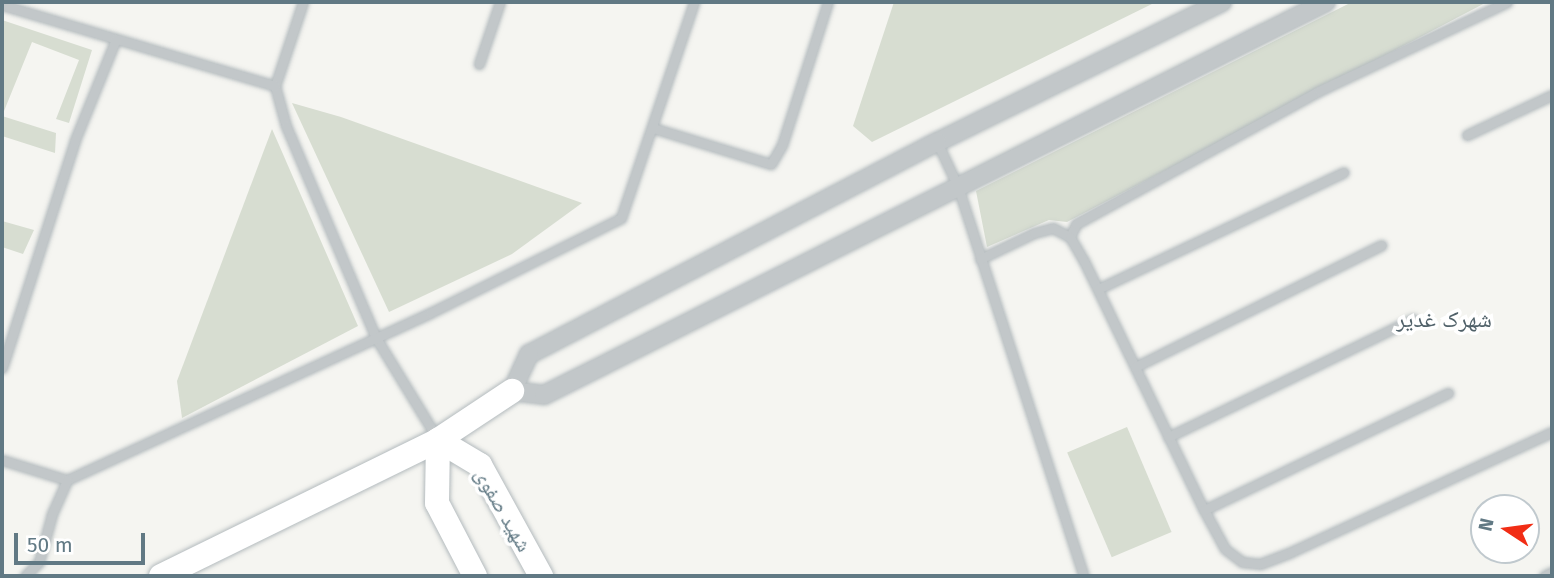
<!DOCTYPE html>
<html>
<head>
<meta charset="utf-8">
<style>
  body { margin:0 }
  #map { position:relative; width:1554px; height:578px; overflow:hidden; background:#f5f5f1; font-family:"Fira Sans","Noto Naskh Arabic",sans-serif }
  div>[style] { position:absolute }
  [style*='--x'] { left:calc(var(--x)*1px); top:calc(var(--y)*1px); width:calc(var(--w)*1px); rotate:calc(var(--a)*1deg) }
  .green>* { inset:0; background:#d7ddd1; transform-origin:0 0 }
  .roads { filter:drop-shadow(0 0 2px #b4bbbe) drop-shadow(0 0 2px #b4bbbe) }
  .lane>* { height:9px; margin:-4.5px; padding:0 4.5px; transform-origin:4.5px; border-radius:4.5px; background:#c2c7c9 }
  .street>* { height:18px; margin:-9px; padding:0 9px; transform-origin:9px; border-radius:9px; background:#c2c7c9 }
  .secondary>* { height:24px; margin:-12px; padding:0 12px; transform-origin:12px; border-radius:12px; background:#fff }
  span { translate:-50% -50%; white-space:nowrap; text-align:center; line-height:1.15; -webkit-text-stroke:7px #fff; paint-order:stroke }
  .street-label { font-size:21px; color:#617984 }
  .neighbourhood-label { font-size:23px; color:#506169 }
  .frame { position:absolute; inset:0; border:4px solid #617984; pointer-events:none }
  .north { position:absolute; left:1470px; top:494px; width:70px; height:70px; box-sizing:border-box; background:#fff; border:2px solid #c0c9ce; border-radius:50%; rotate:283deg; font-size:19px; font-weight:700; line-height:28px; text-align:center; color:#617984 }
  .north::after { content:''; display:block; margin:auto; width:24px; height:32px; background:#f12d15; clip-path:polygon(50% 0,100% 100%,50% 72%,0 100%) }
  .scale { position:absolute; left:14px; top:533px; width:131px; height:32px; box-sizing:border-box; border:4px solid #617984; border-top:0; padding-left:9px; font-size:21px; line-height:24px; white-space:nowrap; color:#617984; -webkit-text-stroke:5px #fff; paint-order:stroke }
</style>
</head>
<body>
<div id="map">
  <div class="green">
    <div style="clip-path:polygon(894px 2px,1156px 2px,872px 142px,853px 126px)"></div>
    <div style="clip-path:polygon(1352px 2px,1487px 2px,1067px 222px,1049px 220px,987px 247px,976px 191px)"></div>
    <div style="clip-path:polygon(2px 20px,92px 50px,69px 123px,56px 119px,79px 60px,32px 42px,2px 116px,56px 133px,55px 153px,2px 136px)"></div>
    <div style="clip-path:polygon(292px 103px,341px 117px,582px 203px,512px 254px,389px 312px)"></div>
    <div style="clip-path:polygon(272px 129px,358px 326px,182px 418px,177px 381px)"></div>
    <div style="clip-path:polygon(2px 221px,34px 230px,23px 254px,2px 247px)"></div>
    <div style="left:1127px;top:427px;width:114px;height:65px;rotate:67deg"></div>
  </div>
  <div class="roads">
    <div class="lane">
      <div style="--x:303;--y:2;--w:89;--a:108.4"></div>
      <div style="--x:275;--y:86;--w:41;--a:74.6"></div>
      <div style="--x:286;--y:126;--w:230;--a:67"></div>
      <div style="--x:376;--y:338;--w:117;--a:58.6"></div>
      <div style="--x:2;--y:5;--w:285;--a:16.5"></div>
      <div style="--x:479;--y:64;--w:65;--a:-71.3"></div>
      <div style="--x:653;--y:128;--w:123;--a:17"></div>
      <div style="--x:771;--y:164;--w:22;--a:-60"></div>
      <div style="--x:782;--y:145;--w:150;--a:-72.2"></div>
      <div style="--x:1467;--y:135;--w:94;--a:-25.2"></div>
      <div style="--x:937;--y:142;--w:50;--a:65"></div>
      <div style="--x:958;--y:187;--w:409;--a:72.1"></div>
      <div style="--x:1070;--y:237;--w:14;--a:-65"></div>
      <div style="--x:1076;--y:224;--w:277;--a:-28.7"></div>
      <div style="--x:1319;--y:91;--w:208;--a:-25.3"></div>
      <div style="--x:980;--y:259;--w:60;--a:-25.7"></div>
      <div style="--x:1034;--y:233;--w:20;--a:-15"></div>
      <div style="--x:1053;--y:228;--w:19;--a:28"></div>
      <div style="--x:1070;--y:237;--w:28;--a:60"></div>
      <div style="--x:1084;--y:261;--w:276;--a:64.3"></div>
      <div style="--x:1204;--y:510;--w:44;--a:61.7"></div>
      <div style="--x:1225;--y:549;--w:21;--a:37"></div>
      <div style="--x:1242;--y:562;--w:18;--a:6"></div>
      <div style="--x:1260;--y:564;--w:33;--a:-21"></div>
      <div style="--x:1291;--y:552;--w:287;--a:-24.7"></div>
      <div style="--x:1098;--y:289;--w:272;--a:-25.4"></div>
      <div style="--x:1135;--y:367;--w:275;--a:-26.3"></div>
      <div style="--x:2;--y:368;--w:239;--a:-72.2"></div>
      <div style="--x:75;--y:140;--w:109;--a:-67.9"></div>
      <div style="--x:1168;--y:437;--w:272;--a:-25.7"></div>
      <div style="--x:2;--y:460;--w:68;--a:17.1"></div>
      <div style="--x:67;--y:480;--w:400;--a:-24.7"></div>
      <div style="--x:430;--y:313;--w:213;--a:-26.4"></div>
      <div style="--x:621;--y:218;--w:228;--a:-71.3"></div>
      <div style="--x:1204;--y:510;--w:271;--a:-25.6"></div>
      <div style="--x:25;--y:576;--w:20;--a:-45"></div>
      <div style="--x:39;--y:562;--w:50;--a:-74.8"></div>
      <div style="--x:52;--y:514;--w:37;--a:-66"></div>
      <div style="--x:1544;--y:576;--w:9;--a:-27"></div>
    </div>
    <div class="street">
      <div style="--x:1222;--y:2;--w:318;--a:153.8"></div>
      <div style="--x:937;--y:142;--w:460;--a:152.5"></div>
      <div style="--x:529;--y:354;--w:41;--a:114.7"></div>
      <div style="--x:512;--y:391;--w:32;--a:7"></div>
      <div style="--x:544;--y:395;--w:875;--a:-26.68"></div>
    </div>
    <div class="secondary">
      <div style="--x:161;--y:576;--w:309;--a:-26.1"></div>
      <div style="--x:438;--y:440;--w:89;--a:-33.5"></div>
      <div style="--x:475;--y:576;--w:82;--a:-117.5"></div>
      <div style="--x:437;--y:503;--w:63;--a:-89.1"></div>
      <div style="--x:438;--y:440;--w:49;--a:30.8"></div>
      <div style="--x:480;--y:465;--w:127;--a:61.2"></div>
    </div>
  </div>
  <div class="street-label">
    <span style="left:503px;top:510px;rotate:60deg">شهید صفوی</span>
  </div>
  <div class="neighbourhood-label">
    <span style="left:1444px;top:319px">شهرک غدیر</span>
  </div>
  <div class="frame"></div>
  <div class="north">N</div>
  <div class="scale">50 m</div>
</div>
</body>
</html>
